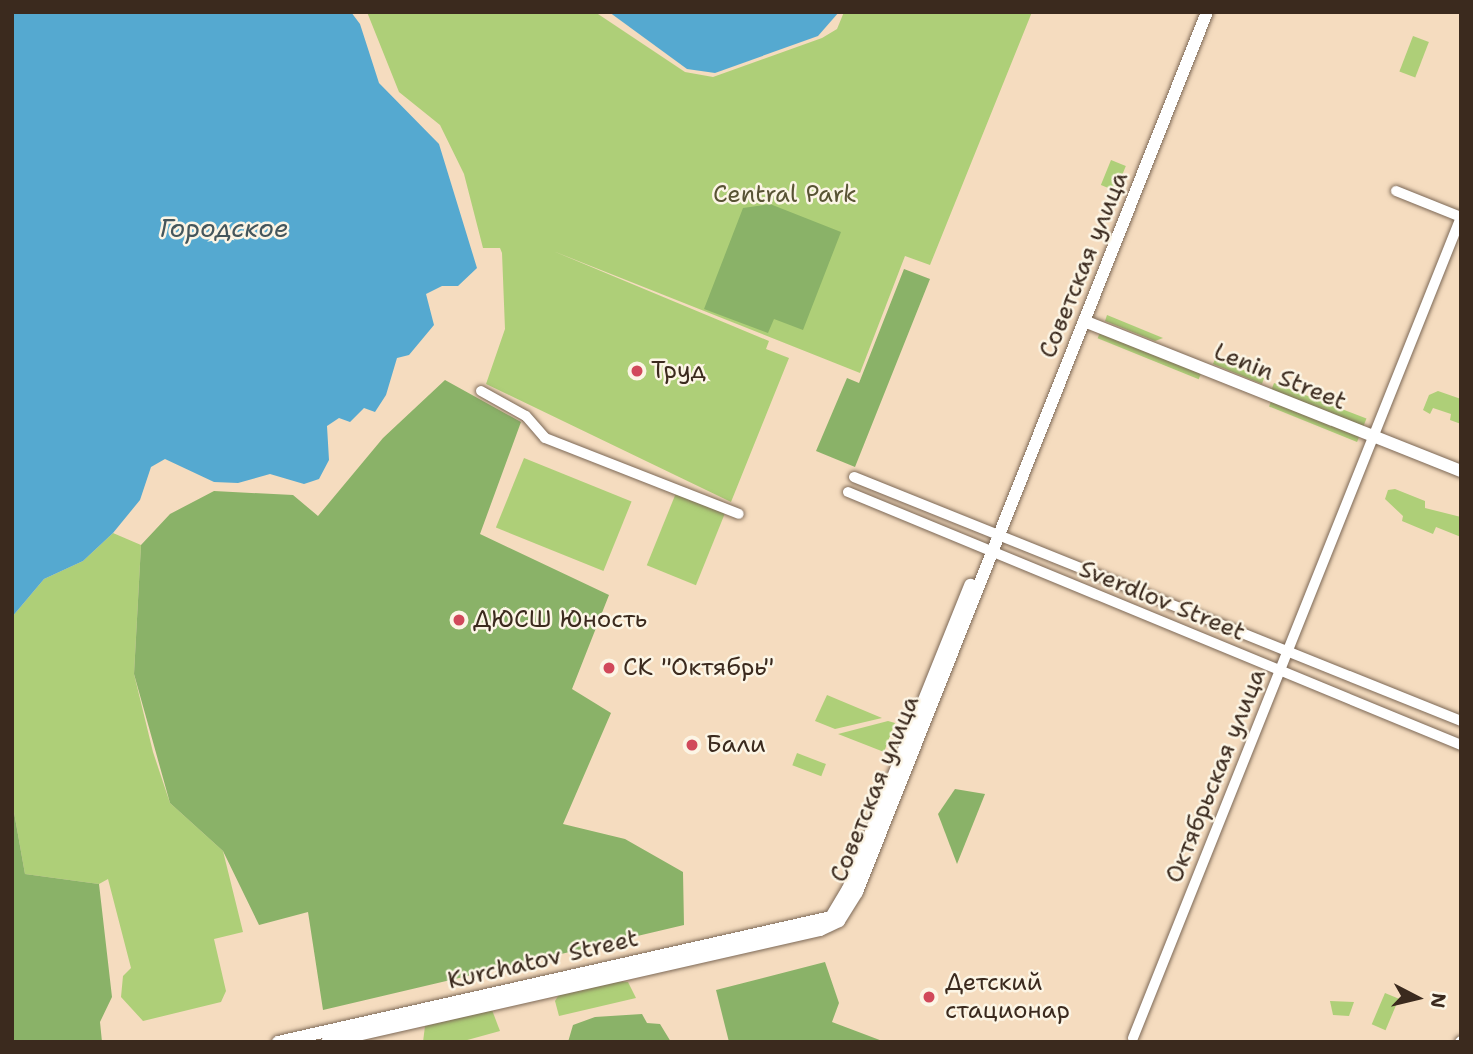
<!DOCTYPE html>
<html>
<head>
<meta charset="utf-8">
<style>
  body { margin:0 }
  #map { position:relative; width:1473px; height:1054px; overflow:hidden; background:#f5dcbf; font-family:"Shantell Sans",sans-serif }
  div>[style] { position:absolute }
  [style*='--x'] { left:calc(var(--x)*1px); top:calc(var(--y)*1px); width:calc(var(--w)*1px); rotate:calc(var(--a)*1deg) }
  .green>* { inset:0; background:#aecf78; transform-origin:0 0 }
  .forest>* { inset:0; background:#8ab268 }
  .water>* { inset:0; background:#55a9d0 }
  .roads { filter:drop-shadow(0 0 2px #7c6856) drop-shadow(0 0 2px #7c6856) }
  .minor>* { height:10px; margin:-5px; padding:0 5px; transform-origin:5px; border-radius:5px; background:#fff }
  .major>* { height:12px; margin:-6px; padding:0 6px; transform-origin:6px; border-radius:6px; background:#fff }
  .dots>* { width:19px; height:19px; translate:-50% -50%; box-sizing:border-box; border:4px solid #fcf5e5; border-radius:50% }
  span { translate:-50% -50%; white-space:nowrap; text-align:center; line-height:1.15; -webkit-text-stroke:5px #fcf5e5; paint-order:stroke }
  .park-label { font-size:24px; color:#585334 }
  .street-label { font-size:24px; color:#3b2a1e }
  .poi-label { font-size:24px; color:#3b2a1e }
  .left { translate:0 -50%; text-align:left }
  .water-label { font-size:26px; color:#44565c; font-style:italic }
  .frame { position:absolute; inset:0; border:14px solid #3b2a1e; pointer-events:none }
  .north { position:absolute; left:1382px; top:963px; width:70px; height:70px; -webkit-text-stroke:5px #fcf5e5; paint-order:stroke; rotate:97deg; font-size:19px; font-weight:700; line-height:28px; text-align:center; color:#3b2a1e }
  .north::after { content:''; display:block; margin:auto; width:24px; height:32px; background:#3b2a1e; clip-path:polygon(50% 0,100% 100%,50% 72%,0 100%) }
</style>
</head>
<body>
<div id="map">
  <div class="green">
    <div style="clip-path:polygon(367px 12px,595px 12px,685px 72px,713px 77px,822px 38px,837px 29px,844px 12px,1032px 12px,930px 265px,905px 256px,860px 373px,553px 251px,769px 341px,766px 349px,789px 358px,731px 502px,486px 384px,505px 329px,502px 253px,500px 248px,483px 248px,464px 174px,440px 125px,399px 92px)"></div>
    <div style="left:1413px;top:36px;width:17px;height:38px;rotate:21deg"></div>
    <div style="left:1111px;top:160px;width:16px;height:27px;rotate:22deg"></div>
    <div style="clip-path:polygon(1107px 315px,1163px 338px,1155px 341px,1105px 321px)"></div>
    <div style="left:1101px;top:330px;width:109px;height:9px;rotate:22deg"></div>
    <div style="clip-path:polygon(1215px 359px,1264px 378px,1262px 384px,1213px 364px)"></div>
    <div style="left:1274px;top:383px;width:99px;height:9px;rotate:21deg"></div>
    <div style="clip-path:polygon(1438px 391px,1461px 399px,1461px 424px,1450px 420px,1451px 414px,1433px 408px,1430px 414px,1423px 410px,1429px 395px)"></div>
    <div style="left:1272px;top:399px;width:95px;height:8px;rotate:22deg"></div>
    <div style="left:524px;top:458px;width:116px;height:75px;rotate:22deg"></div>
    <div style="clip-path:polygon(1395px 489px,1425px 501px,1425px 508px,1461px 517px,1461px 537px,1436px 527px,1433px 534px,1402px 521px,1403px 516px,1385px 499px,1388px 490px)"></div>
    <div style="left:676px;top:493px;width:53px;height:78px;rotate:22deg"></div>
    <div style="clip-path:polygon(113px 533px,141px 545px,134px 674px,153px 752px,170px 803px,223px 851px,243px 932px,214px 939px,226px 991px,221px 1002px,143px 1021px,121px 997px,123px 976px,131px 968px,108px 879px,99px 884px,25px 874px,12px 801px,12px 617px,44px 579px,83px 561px)"></div>
    <div style="clip-path:polygon(827px 695px,882px 718px,835px 729px,815px 721px)"></div>
    <div style="clip-path:polygon(888px 721px,895px 723px,884px 752px,838px 734px)"></div>
    <div style="left:797px;top:753px;width:31px;height:13px;rotate:21deg"></div>
    <div style="clip-path:polygon(616px 981px,628px 982px,636px 998px,559px 1016px,555px 1001px,560px 993px)"></div>
    <div style="left:1385px;top:993px;width:15px;height:34px;rotate:23deg"></div>
    <div style="clip-path:polygon(1330px 1001px,1354px 1002px,1349px 1016px,1333px 1015px)"></div>
    <div style="clip-path:polygon(492px 1010px,500px 1031px,460px 1042px,423px 1042px,425px 1026px)"></div>
  </div>
  <div class="forest">
    <div style="clip-path:polygon(770px 204px,841px 232px,803px 330px,774px 319px,768px 333px,704px 309px,743px 208px)"></div>
    <div style="clip-path:polygon(904px 269px,930px 279px,855px 467px,816px 451px,847px 378px,859px 383px)"></div>
    <div style="clip-path:polygon(445px 380px,521px 422px,480px 534px,609px 595px,572px 689px,611px 713px,563px 824px,625px 839px,683px 872px,684px 925px,323px 1010px,308px 912px,259px 925px,223px 851px,170px 803px,134px 674px,141px 545px,170px 514px,214px 491px,293px 495px,318px 516px,383px 438px)"></div>
    <div style="clip-path:polygon(955px 789px,985px 794px,957px 864px,938px 814px)"></div>
    <div style="clip-path:polygon(12px 801px,25px 874px,99px 884px,112px 997px,100px 1022px,102px 1042px,12px 1042px)"></div>
    <div style="clip-path:polygon(825px 962px,839px 1003px,832px 1022px,885px 1042px,729px 1042px,716px 990px)"></div>
    <div style="clip-path:polygon(642px 1014px,647px 1023px,660px 1024px,671px 1042px,568px 1042px,573px 1025px,595px 1017px)"></div>
  </div>
  <div class="water">
    <div style="clip-path:polygon(12px 12px,351px 12px,360px 24px,379px 83px,439px 144px,477px 268px,458px 286px,442px 286px,426px 294px,434px 325px,409px 355px,397px 358px,386px 395px,375px 412px,364px 408px,350px 422px,339px 418px,327px 426px,329px 460px,319px 479px,304px 484px,270px 474px,238px 483px,214px 482px,165px 459px,151px 467px,140px 500px,113px 533px,83px 561px,44px 579px,12px 617px)"></div>
    <div style="clip-path:polygon(609px 12px,839px 12px,818px 36px,715px 73px,687px 69px)"></div>
  </div>
  <div class="roads">
    <div class="minor">
      <div style="--x:1396;--y:191;--w:70;--a:21.8"></div>
      <div style="--x:481;--y:391;--w:51;--a:29.1"></div>
      <div style="--x:526;--y:416;--w:29;--a:49"></div>
      <div style="--x:545;--y:438;--w:208;--a:21.4"></div>
      <div style="--x:854;--y:477;--w:654;--a:21.9"></div>
      <div style="--x:848;--y:492;--w:663;--a:22.43"></div>
      <div style="--x:1133;--y:1038;--w:884;--a:-68.22"></div>
      <div style="--x:1460;--y:1042;--w:1;--a:-45"></div>
    </div>
    <div class="major">
      <div style="--x:1084;--y:321;--w:406;--a:21.7"></div>
      <div style="--x:278;--y:1042;--w:567;--a:-12.74"></div>
      <div style="--x:831;--y:917;--w:33;--a:-59"></div>
      <div style="--x:848;--y:889;--w:328;--a:-68.1"></div>
      <div style="--x:327;--y:1042;--w:506;--a:-12.8"></div>
      <div style="--x:820;--y:930;--w:21;--a:-25"></div>
      <div style="--x:839;--y:921;--w:34;--a:-58"></div>
      <div style="--x:857;--y:892;--w:947;--a:-68.31"></div>
    </div>
  </div>
  <div class="dots">
    <div style="left:637px;top:371px;background:#d1495b"></div>
    <div style="left:459px;top:620px;background:#d1495b"></div>
    <div style="left:609px;top:668px;background:#d1495b"></div>
    <div style="left:692px;top:745px;background:#d1495b"></div>
    <div style="left:929px;top:997px;background:#d1495b"></div>
  </div>
  <div class="park-label">
    <span style="left:785px;top:195px">Central Park</span>
  </div>
  <div class="street-label">
    <span style="left:1084px;top:265px;rotate:-68deg">Советская улица</span>
    <span style="left:1280px;top:377px;rotate:22deg">Lenin Street</span>
    <span style="left:1162px;top:601px;rotate:22deg">Sverdlov Street</span>
    <span style="left:1216px;top:776px;rotate:-68deg">Октябрьская улица</span>
    <span style="left:875px;top:789px;rotate:-68deg">Советская улица</span>
    <span style="left:543px;top:960px;rotate:-13deg">Kurchatov Street</span>
  </div>
  <div class="poi-label">
    <span class="left" style="left:651px;top:371px">Труд</span>
    <span class="left" style="left:473px;top:620px">ДЮСШ Юность</span>
    <span class="left" style="left:623px;top:668px">СК "Октябрь"</span>
    <span class="left" style="left:706px;top:745px">Бали</span>
    <span class="left" style="left:945px;top:997px">Детский<br>стационар</span>
  </div>
  <div class="water-label">
    <span style="left:224px;top:228px">Городское</span>
  </div>
  <div class="frame"></div>
  <div class="north">N</div>
</div>
</body>
</html>
